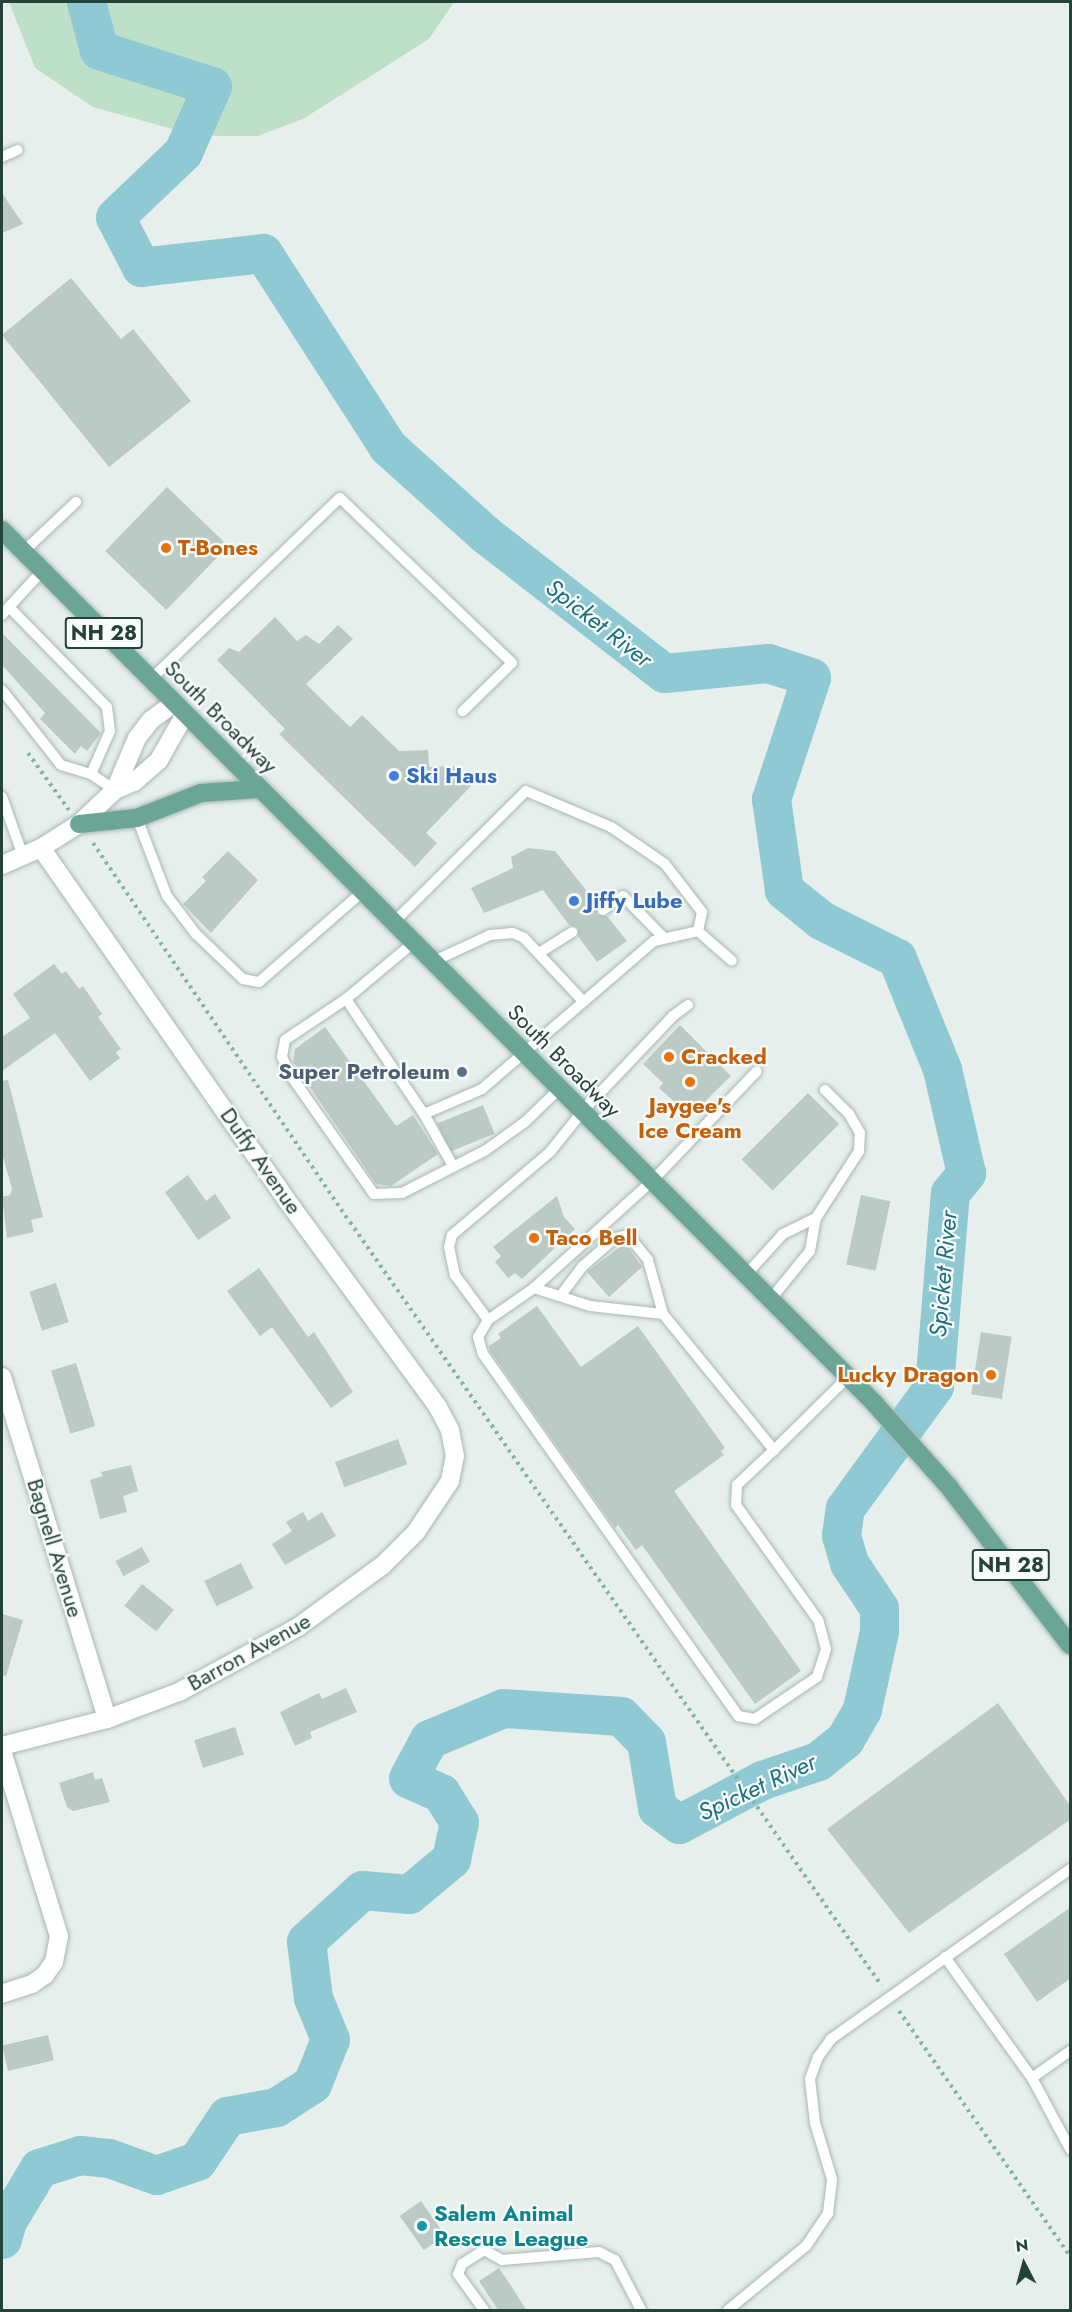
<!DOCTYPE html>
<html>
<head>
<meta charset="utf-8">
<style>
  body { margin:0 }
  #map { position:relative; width:1072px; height:2312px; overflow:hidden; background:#e6efeb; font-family:Jost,sans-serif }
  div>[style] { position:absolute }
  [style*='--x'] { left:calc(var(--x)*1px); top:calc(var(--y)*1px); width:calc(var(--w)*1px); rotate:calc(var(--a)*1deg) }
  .green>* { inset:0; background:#bfe0c8 }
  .river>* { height:39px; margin:-19.5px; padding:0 19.5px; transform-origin:19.5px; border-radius:19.5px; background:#8ec9d4 }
  .building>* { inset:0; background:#bbcac4; transform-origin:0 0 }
  .path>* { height:4px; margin-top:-2px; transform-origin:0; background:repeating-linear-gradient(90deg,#86b3a5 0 3px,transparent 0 7.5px) }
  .roads { filter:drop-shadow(0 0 2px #a8b8b2) drop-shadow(0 0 2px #a8b8b2) }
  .service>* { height:10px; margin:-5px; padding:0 5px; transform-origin:5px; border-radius:5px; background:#fff }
  .minor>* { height:18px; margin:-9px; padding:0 9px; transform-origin:9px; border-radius:9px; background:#fff }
  .tertiary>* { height:18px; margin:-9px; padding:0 9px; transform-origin:9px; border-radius:9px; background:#fff }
  .primary>* { height:18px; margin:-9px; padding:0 9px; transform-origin:9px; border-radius:9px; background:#6aa596 }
  .dots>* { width:16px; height:16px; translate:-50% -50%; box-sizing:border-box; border:3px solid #f7fbf9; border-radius:50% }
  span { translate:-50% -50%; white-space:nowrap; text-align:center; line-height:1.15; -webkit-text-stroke:4.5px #f7fbf9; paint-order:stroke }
  .shield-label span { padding:2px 4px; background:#f7fbf9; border:2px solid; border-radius:4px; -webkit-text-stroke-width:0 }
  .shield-label { font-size:21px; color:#24423a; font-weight:700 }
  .food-label { font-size:22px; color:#c56008; font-weight:700 }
  .left { translate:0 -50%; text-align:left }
  .right { translate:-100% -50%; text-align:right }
  .street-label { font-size:22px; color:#24423a }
  .shop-label { font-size:22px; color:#366cbe; font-weight:700 }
  .service-label { font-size:22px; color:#4e5e75; font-weight:700 }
  .culture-label { font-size:22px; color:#0d838f; font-weight:700 }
  .water-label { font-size:24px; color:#1c6f80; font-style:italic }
  .frame { position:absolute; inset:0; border:3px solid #24423a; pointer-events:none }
  .north { position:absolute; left:994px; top:2234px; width:60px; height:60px; -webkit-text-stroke:4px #f7fbf9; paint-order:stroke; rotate:354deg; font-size:16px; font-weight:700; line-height:24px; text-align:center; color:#24423a }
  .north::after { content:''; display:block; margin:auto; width:21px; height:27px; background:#24423a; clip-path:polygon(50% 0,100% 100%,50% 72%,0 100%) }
</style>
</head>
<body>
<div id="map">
  <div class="green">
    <div style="clip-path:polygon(9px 2px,454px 2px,429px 39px,303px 119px,258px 136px,225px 136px,194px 135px,93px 107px,35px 68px)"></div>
  </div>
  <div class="river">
    <div style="--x:2;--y:2239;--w:19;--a:-74"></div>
    <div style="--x:7;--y:2221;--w:62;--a:-58.9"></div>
    <div style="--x:39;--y:2168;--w:43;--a:-17.6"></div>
    <div style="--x:80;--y:2155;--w:29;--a:6"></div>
    <div style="--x:109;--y:2158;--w:50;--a:19.9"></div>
    <div style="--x:156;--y:2175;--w:43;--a:-18.9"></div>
    <div style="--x:197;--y:2161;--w:54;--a:-56.3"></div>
    <div style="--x:227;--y:2116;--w:50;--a:-10.4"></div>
    <div style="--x:276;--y:2107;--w:43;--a:-32.6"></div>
    <div style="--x:312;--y:2084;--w:48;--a:-68.2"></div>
    <div style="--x:330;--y:2039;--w:44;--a:-112.5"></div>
    <div style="--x:313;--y:1998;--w:57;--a:-97"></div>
    <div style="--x:306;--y:1941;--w:76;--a:-42.3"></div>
    <div style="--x:362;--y:1890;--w:47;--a:4.9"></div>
    <div style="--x:409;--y:1894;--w:55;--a:-39.8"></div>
    <div style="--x:451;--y:1859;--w:38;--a:-78"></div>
    <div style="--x:459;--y:1822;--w:34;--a:-122"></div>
    <div style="--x:441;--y:1793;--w:36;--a:-156"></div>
    <div style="--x:408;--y:1778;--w:44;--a:-61.7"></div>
    <div style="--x:429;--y:1739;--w:80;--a:-22.7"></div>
    <div style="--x:503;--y:1708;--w:118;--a:3.9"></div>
    <div style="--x:621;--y:1716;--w:36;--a:46"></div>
    <div style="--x:646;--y:1742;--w:67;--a:80.5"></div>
    <div style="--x:657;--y:1808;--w:27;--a:36"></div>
    <div style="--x:679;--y:1824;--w:94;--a:-27.9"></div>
    <div style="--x:762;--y:1780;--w:59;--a:-18.7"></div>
    <div style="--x:818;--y:1761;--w:35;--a:-39"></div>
    <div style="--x:845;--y:1739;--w:34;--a:-60"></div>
    <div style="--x:862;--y:1709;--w:80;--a:-77.7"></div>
    <div style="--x:879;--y:1631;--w:23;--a:-90"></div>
    <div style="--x:879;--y:1608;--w:54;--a:-123.7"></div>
    <div style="--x:849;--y:1563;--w:29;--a:-106"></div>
    <div style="--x:841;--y:1535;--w:27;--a:-82"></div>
    <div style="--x:845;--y:1508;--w:151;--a:-53.9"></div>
    <div style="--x:934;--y:1386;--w:194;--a:-85.3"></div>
    <div style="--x:950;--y:1193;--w:26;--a:-51"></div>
    <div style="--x:966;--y:1173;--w:107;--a:-103"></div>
    <div style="--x:942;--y:1069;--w:120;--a:-112.1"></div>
    <div style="--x:897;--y:958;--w:85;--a:-153.4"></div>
    <div style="--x:821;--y:920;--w:48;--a:-141"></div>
    <div style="--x:784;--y:890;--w:92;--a:-98.1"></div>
    <div style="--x:771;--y:799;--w:128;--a:-71.8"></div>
    <div style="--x:811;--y:677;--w:45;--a:-162"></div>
    <div style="--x:768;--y:663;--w:104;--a:174.5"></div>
    <div style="--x:664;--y:673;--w:225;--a:-142.2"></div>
    <div style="--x:486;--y:535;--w:132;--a:-138.1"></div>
    <div style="--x:388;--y:447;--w:231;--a:-122.8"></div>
    <div style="--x:263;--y:253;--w:123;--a:173.5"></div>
    <div style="--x:141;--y:267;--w:56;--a:-117.5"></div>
    <div style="--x:115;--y:217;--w:94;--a:-43.7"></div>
    <div style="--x:183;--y:152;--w:72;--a:-66.3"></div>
    <div style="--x:212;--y:86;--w:119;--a:-162.3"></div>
    <div style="--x:99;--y:50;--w:50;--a:-105.2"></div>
  </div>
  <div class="building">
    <div style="clip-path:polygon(2px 193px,23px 224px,2px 233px)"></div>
    <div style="clip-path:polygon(71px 278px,121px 339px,133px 329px,191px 401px,109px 467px,2px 335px)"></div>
    <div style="left:167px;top:487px;width:85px;height:89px;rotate:44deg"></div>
    <div style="clip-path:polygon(275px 617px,297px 641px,306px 635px,319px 644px,338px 625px,353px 639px,306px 684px,350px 727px,362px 715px,399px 751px,428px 750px,429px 767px,457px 766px,471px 786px,426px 833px,437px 843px,415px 867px,279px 734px,285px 729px,217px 660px,229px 648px,239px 652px)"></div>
    <div style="clip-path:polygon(2px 633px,101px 733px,87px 751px,81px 746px,75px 754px,40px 719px,45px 713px,2px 665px)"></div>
    <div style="clip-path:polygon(528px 848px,555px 851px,598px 905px,597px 915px,607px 916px,627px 941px,597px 962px,578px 936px,578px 928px,569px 925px,543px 890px,484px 913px,471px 888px,513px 868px,511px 857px)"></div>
    <div style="clip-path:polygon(228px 851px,258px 880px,211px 933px,183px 904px,206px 881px,202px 877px)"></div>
    <div style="clip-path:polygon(54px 964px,62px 974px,66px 971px,79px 989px,83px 986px,102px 1014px,98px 1017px,121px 1049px,116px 1052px,120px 1058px,90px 1081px,55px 1033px,2px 1071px,2px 1037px,30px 1018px,13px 994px)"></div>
    <div style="clip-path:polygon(680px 1025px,731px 1076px,690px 1116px,659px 1088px,663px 1083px,643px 1064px)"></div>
    <div style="clip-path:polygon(325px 1027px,396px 1126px,413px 1115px,438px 1154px,391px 1186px,376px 1184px,293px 1062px,295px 1049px)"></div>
    <div style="clip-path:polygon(8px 1080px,43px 1217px,31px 1220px,34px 1232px,7px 1238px,2px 1197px,10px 1195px,12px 1189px,2px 1153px,2px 1081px)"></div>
    <div style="left:808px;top:1093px;width:44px;height:94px;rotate:45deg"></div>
    <div style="left:483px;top:1105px;width:31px;height:49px;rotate:68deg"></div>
    <div style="clip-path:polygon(188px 1175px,206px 1201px,215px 1194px,231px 1218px,198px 1240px,165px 1192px)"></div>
    <div style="left:861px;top:1195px;width:30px;height:71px;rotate:12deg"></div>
    <div style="clip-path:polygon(557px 1196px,564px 1217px,575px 1229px,522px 1279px,515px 1273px,508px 1278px,495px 1262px,501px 1256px,493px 1247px)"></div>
    <div style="clip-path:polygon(625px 1243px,642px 1267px,609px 1297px,587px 1272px)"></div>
    <div style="clip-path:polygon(259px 1268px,308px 1337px,314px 1332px,353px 1392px,331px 1408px,272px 1327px,260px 1336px,227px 1291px)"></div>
    <div style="left:56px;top:1283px;width:41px;height:28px;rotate:72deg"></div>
    <div style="clip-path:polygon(537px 1306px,581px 1367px,638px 1326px,725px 1448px,721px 1451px,724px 1455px,674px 1491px,801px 1671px,755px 1704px,642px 1545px,636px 1550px,618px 1525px,615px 1528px,490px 1351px,489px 1346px,501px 1338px,498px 1334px)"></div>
    <div style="left:981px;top:1332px;width:31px;height:63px;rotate:9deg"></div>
    <div style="left:76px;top:1363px;width:66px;height:26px;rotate:73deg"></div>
    <div style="left:398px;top:1439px;width:27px;height:67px;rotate:70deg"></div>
    <div style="clip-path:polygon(131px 1465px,138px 1491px,123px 1496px,127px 1512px,100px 1519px,90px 1480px,103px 1476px,101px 1472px)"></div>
    <div style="clip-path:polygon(303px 1512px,308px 1521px,322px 1512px,336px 1536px,285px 1565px,272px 1544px,292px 1531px,286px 1522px)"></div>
    <div style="left:142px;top:1547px;width:17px;height:30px;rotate:62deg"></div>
    <div style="left:241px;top:1563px;width:28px;height:41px;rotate:64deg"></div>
    <div style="left:142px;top:1584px;width:41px;height:28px;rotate:39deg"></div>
    <div style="clip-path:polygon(2px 1614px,23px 1620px,6px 1676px,2px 1675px)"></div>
    <div style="clip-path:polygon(346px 1688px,357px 1712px,310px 1732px,312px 1738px,295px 1746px,280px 1712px,319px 1693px,322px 1699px)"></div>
    <div style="clip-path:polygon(998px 1703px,1071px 1807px,1071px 1819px,909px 1933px,827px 1829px)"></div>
    <div style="left:235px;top:1727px;width:29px;height:43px;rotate:72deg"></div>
    <div style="clip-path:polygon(93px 1772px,95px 1780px,102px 1778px,110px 1802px,73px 1811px,67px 1807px,59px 1783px)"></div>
    <div style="clip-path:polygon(1071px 1907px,1071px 1978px,1037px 2002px,1004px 1954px)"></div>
    <div style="left:48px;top:2035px;width:26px;height:47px;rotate:77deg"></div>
    <div style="left:421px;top:2201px;width:42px;height:26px;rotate:55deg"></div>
    <div style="clip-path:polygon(499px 2268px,515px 2292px,526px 2310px,498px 2310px,479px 2281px)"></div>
  </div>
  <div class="path">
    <div style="--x:28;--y:753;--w:70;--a:54.3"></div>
    <div style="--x:93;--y:843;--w:458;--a:55.9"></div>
    <div style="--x:350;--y:1222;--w:930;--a:55.16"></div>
    <div style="--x:899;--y:2011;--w:299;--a:55.1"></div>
  </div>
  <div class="roads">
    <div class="service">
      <div style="--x:2;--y:157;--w:17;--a:-24"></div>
      <div style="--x:23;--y:552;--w:73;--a:-43.3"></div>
      <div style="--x:9;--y:607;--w:49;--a:-47.5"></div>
      <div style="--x:2;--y:615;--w:11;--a:-49"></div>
      <div style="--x:9;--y:607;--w:140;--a:45.6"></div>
      <div style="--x:107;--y:707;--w:24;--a:83"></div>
      <div style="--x:110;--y:731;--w:47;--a:113.8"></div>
      <div style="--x:150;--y:680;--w:263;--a:-43.8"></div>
      <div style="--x:340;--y:498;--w:238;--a:43.8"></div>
      <div style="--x:512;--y:663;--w:69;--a:135.6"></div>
      <div style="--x:2;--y:690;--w:95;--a:51.8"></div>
      <div style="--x:61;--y:765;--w:31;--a:17"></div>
      <div style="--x:91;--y:774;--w:29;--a:34"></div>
      <div style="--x:2;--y:797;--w:63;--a:70.4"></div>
      <div style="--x:137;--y:818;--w:84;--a:69"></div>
      <div style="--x:167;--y:896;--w:48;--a:52.7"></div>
      <div style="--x:196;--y:934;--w:65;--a:43.8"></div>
      <div style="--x:243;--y:979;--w:16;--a:11"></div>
      <div style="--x:259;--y:982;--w:137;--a:-41.1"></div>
      <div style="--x:603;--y:910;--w:24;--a:-35"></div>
      <div style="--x:623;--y:896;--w:56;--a:45.7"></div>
      <div style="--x:393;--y:923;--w:187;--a:-44.8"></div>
      <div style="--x:526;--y:791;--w:92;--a:23"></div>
      <div style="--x:611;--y:827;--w:65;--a:34.4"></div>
      <div style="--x:665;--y:864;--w:61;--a:52.4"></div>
      <div style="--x:702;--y:912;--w:19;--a:102"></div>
      <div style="--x:698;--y:931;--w:45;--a:41.4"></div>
      <div style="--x:413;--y:943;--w:87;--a:140.1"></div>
      <div style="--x:346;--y:999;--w:139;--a:55.9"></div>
      <div style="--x:424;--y:1114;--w:63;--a:-23.3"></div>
      <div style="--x:482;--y:1089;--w:227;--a:-40.7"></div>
      <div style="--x:654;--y:941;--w:45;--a:-12.8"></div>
      <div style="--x:539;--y:953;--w:39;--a:-32"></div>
      <div style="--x:432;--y:962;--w:64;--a:-25"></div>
      <div style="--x:490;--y:935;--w:23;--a:-5"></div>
      <div style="--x:513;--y:933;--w:12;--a:24"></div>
      <div style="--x:524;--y:938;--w:86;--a:46.9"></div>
      <div style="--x:346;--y:999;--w:73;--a:146.1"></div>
      <div style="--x:285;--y:1040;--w:17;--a:100"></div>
      <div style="--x:282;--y:1057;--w:21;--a:65"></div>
      <div style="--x:291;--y:1076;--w:144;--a:54.9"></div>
      <div style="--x:374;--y:1194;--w:28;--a:-2"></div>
      <div style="--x:402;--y:1193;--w:94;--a:-27.1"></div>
      <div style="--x:486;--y:1150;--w:48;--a:-35.7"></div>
      <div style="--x:525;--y:1122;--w:47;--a:-44.1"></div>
      <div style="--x:688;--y:1005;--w:19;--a:144"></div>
      <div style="--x:673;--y:1016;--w:132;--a:133.5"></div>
      <div style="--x:582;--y:1112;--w:51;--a:128.7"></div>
      <div style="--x:550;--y:1152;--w:128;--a:139.7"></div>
      <div style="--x:452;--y:1235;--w:12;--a:104"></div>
      <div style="--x:449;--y:1247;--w:29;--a:78"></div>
      <div style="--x:455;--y:1275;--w:56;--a:53.7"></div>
      <div style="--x:488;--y:1320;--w:56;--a:-34.8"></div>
      <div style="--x:534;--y:1288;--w:59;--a:17.8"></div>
      <div style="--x:590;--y:1306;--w:73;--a:6.3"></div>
      <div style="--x:663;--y:1314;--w:176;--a:50.8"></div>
      <div style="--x:774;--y:1450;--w:104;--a:-44.6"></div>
      <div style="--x:424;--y:1114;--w:60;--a:60.9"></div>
      <div style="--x:745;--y:1276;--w:57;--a:-47.9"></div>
      <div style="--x:783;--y:1234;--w:37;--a:-26"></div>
      <div style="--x:534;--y:1288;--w:158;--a:-42.2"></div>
      <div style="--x:651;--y:1182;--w:153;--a:-46.3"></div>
      <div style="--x:561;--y:1295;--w:36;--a:-53"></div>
      <div style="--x:583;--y:1266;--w:43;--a:-41.2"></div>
      <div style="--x:615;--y:1238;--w:13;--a:-13"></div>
      <div style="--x:628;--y:1235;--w:32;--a:51"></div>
      <div style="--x:648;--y:1260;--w:56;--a:74.5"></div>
      <div style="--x:770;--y:1300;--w:63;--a:-50.8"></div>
      <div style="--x:810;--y:1251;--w:34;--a:-80"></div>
      <div style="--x:816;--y:1218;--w:80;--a:-57.3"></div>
      <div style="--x:859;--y:1151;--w:18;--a:-87"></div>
      <div style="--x:860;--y:1133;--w:22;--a:-120"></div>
      <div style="--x:849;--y:1114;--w:34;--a:-135"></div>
      <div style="--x:488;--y:1320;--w:20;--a:120"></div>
      <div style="--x:478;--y:1337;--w:18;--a:74"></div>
      <div style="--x:483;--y:1354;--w:443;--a:54.8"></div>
      <div style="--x:738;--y:1716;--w:17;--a:10"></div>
      <div style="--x:755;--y:1719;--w:75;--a:-34.1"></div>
      <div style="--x:817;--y:1677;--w:29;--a:-72"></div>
      <div style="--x:826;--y:1649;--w:30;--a:-105"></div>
      <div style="--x:818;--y:1620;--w:141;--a:-125.5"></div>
      <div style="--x:736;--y:1505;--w:20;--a:-87"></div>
      <div style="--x:737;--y:1485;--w:51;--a:-43.4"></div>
      <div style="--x:945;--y:1957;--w:149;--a:54.3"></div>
      <div style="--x:1032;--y:2078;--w:47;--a:-35.4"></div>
      <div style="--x:1032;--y:2078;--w:81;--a:61.8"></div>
      <div style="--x:484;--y:2310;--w:44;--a:-125.8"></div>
      <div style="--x:458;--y:2274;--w:11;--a:-68"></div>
      <div style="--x:462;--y:2264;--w:26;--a:-32"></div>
      <div style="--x:484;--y:2250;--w:21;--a:29"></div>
      <div style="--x:502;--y:2260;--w:97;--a:-4.7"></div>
      <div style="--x:599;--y:2252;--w:18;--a:27"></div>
      <div style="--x:615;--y:2260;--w:56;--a:62.5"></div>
      <div style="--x:728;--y:2310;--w:101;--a:-39.4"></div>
      <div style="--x:806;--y:2246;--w:40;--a:-56"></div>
      <div style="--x:828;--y:2213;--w:34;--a:-83"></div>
      <div style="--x:832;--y:2179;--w:59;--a:-106.9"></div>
      <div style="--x:815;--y:2123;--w:44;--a:-96.5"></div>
      <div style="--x:810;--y:2079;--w:23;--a:-70"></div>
      <div style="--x:818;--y:2057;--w:22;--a:-54"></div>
      <div style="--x:831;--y:2039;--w:293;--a:-35.4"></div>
    </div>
    <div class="minor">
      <div style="--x:2;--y:1377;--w:358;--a:72.9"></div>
      <div style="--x:2;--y:1746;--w:108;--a:-14.4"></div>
      <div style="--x:107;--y:1719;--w:77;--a:-20.6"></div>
      <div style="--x:179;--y:1692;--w:136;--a:-28.6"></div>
      <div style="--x:298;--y:1627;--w:105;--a:-36.1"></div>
      <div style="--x:383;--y:1565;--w:47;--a:-45"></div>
      <div style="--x:416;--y:1532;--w:61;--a:-56.3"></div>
      <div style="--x:450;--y:1481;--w:25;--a:-79"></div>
      <div style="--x:455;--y:1456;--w:26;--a:-101"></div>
      <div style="--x:450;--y:1430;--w:26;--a:-118"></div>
      <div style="--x:438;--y:1407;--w:258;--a:-126.2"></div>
      <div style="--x:286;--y:1199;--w:428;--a:-124.9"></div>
      <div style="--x:2;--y:1751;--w:194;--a:72.9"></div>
      <div style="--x:59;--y:1936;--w:26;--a:101"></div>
      <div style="--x:54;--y:1962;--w:16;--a:125"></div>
      <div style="--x:45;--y:1975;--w:16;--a:145"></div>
      <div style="--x:32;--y:1984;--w:32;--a:162"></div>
    </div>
    <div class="tertiary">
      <div style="--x:115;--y:790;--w:56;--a:-67.1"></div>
      <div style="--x:137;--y:738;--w:23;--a:-52"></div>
      <div style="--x:151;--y:720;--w:27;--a:-36"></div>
      <div style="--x:2;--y:865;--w:43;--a:-23.6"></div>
      <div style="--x:41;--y:848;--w:45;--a:-32.3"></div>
      <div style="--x:79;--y:824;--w:50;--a:-43.4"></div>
      <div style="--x:115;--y:790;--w:21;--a:-23"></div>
      <div style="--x:134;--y:782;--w:33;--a:-41"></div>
      <div style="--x:159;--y:760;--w:51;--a:-60.4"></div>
    </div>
    <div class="primary">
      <div style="--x:2;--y:530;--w:1235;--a:45.03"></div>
      <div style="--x:875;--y:1404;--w:111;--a:48.3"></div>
      <div style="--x:949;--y:1487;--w:199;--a:52.6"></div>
      <div style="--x:79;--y:824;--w:58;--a:-5.9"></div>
      <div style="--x:137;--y:818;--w:69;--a:-21.3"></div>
      <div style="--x:201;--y:793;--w:57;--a:-4"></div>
    </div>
  </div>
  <div class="dots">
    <div style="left:166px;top:548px;background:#e8710a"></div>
    <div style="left:394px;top:776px;background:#3f7fe0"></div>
    <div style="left:574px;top:901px;background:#3f7fe0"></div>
    <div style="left:669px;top:1057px;background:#e8710a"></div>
    <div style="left:462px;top:1072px;background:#5c6f8a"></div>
    <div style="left:690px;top:1082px;background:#e8710a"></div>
    <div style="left:534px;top:1238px;background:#e8710a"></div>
    <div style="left:991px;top:1375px;background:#e8710a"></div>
    <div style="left:422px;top:2226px;background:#0f9aa8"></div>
  </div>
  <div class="shield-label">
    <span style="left:104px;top:633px">NH 28</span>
    <span style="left:1011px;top:1565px">NH 28</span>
  </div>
  <div class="food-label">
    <span class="left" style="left:178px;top:548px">T-Bones</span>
    <span class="left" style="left:681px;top:1057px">Cracked</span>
    <span style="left:690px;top:1118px">Jaygee's<br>Ice Cream</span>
    <span class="left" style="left:546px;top:1238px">Taco Bell</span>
    <span class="right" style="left:979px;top:1375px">Lucky Dragon</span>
  </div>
  <div class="street-label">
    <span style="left:221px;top:717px;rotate:45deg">South Broadway</span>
    <span style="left:564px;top:1061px;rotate:45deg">South Broadway</span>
    <span style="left:261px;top:1161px;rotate:55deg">Duffy Avenue</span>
    <span style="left:55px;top:1548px;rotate:73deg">Bagnell Avenue</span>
    <span style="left:249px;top:1652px;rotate:-29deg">Barron Avenue</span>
  </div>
  <div class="shop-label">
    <span class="left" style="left:406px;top:776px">Ski Haus</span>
    <span class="left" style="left:586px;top:901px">Jiffy Lube</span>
  </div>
  <div class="service-label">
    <span class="right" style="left:450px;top:1072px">Super Petroleum</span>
  </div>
  <div class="culture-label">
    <span class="left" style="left:434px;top:2226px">Salem Animal<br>Rescue League</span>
  </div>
  <div class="water-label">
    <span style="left:599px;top:623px;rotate:38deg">Spicket River</span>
    <span style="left:943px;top:1274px;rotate:-85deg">Spicket River</span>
    <span style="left:757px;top:1787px;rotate:-25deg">Spicket River</span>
  </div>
  <div class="frame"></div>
  <div class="north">N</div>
</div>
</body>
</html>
